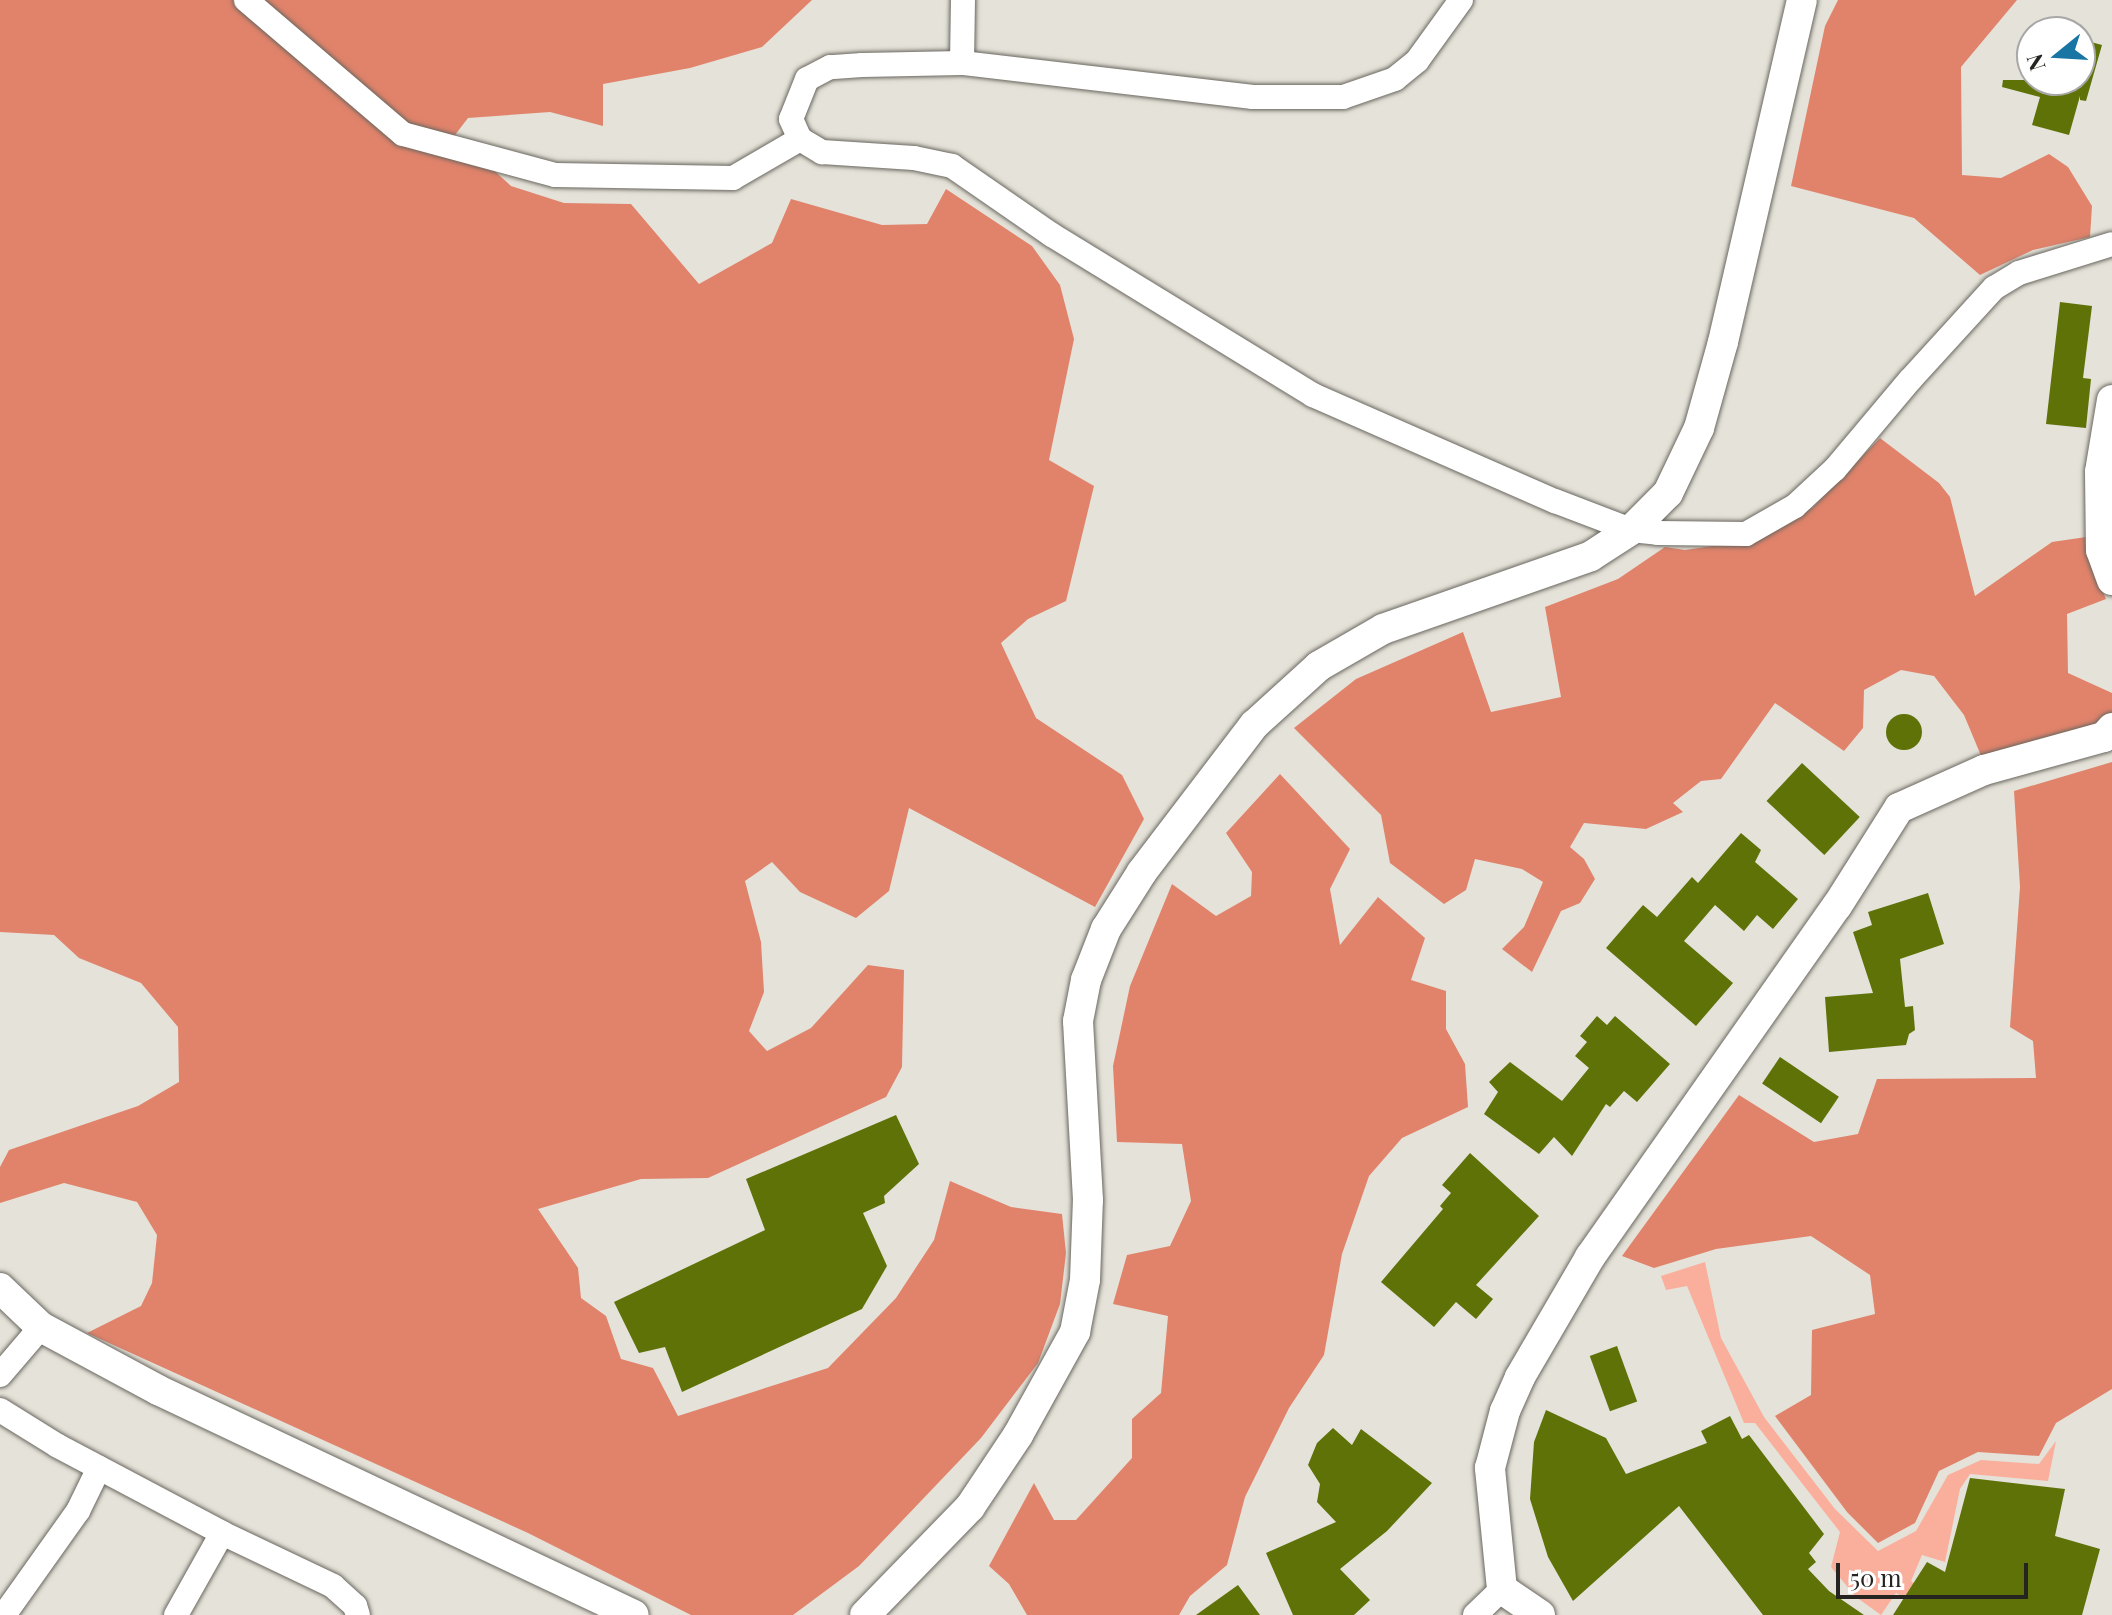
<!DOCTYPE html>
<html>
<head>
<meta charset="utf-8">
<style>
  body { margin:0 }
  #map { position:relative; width:2112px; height:1615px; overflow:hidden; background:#e5e2d9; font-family:"Playfair Display",serif }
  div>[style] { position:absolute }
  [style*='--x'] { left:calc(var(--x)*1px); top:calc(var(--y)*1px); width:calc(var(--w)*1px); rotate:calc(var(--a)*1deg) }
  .green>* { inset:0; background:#faaf9c }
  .forest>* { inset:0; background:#e1836b }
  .building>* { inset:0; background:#5e7208; transform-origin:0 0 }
  .round { border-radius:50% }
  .roads { filter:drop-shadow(0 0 2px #69675f) drop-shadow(0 0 2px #69675f) }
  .minor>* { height:24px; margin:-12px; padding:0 12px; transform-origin:12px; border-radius:12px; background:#fff }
  .tertiary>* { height:30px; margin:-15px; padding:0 15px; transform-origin:15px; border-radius:15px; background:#fff }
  span { translate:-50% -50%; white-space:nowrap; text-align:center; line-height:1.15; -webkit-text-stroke:8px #fff; paint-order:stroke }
  .north { position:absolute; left:2016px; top:16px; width:80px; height:80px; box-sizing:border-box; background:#fff; border:2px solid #a8a7a6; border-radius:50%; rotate:252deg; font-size:22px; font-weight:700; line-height:32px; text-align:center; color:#252421 }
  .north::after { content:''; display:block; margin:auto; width:28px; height:36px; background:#1975a4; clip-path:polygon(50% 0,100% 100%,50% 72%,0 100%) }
  .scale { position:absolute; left:1836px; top:1563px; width:192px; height:36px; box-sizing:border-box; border:4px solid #252421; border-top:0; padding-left:10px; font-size:24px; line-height:28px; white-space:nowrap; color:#252421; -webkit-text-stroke:6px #fff; paint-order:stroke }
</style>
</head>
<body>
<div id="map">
  <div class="green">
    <div style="clip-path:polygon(1705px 1262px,1721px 1338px,1764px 1417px,1835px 1509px,1878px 1551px,1916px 1531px,1948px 1475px,1981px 1460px,2039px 1464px,2056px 1441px,2048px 1481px,1970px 1474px,1960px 1489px,1945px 1562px,1922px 1555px,1911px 1581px,1930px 1597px,1923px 1607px,1896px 1593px,1881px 1615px,1856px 1597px,1831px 1567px,1840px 1532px,1755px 1423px,1744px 1423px,1687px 1286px,1666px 1290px,1661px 1276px)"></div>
  </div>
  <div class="forest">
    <div style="clip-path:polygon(0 0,812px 0,762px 47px,690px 68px,603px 84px,603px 126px,550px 112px,468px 118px,455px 135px,511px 186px,564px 203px,631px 204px,699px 284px,772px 243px,791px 199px,882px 225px,927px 224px,946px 189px,1032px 246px,1060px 285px,1074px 339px,1049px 460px,1094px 486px,1066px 601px,1028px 619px,1001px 643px,1036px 718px,1122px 775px,1144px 819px,1095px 907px,909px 808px,889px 891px,856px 918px,800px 892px,772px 862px,745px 881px,761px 942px,764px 992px,749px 1031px,767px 1051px,811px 1028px,868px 965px,904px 970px,902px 1067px,886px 1097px,708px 1178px,641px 1179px,538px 1209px,578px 1268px,581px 1298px,606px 1316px,621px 1359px,653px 1368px,678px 1416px,828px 1368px,896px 1298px,934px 1240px,950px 1181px,1011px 1207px,1062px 1214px,1066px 1253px,1060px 1304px,1038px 1363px,981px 1438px,859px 1566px,793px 1615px,691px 1615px,528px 1533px,87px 1333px,141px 1306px,152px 1283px,157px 1235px,137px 1202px,64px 1183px,0 1203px,0 1167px,9px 1150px,138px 1106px,179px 1082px,178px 1027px,141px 983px,79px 958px,54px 935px,0 932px)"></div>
    <div style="clip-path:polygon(1838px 0,2017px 0,1961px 67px,1962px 175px,2001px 178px,2049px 154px,2068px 167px,2092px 206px,2090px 237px,2033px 250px,1980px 275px,1914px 218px,1791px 186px,1825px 26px)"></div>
    <div style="clip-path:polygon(1880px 438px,1939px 483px,1950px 497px,1975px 596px,2052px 542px,2086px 537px,2090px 560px,2106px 599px,2067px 614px,2068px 673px,2112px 693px,2112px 712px,2106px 721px,1982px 758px,1964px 715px,1934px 676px,1901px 670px,1864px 690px,1863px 728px,1844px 751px,1775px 703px,1721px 779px,1701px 781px,1673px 803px,1683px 812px,1646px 829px,1584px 823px,1570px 847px,1584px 859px,1595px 879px,1580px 903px,1561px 911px,1532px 972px,1502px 949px,1524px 927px,1543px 882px,1522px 869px,1475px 859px,1466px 890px,1444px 904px,1390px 863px,1381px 815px,1294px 728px,1356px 679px,1463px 632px,1491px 712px,1561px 697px,1545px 607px,1618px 579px,1665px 547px,1685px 550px,1753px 540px,1812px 508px)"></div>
    <div style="clip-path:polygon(2112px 762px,2112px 1389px,2056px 1423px,2039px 1456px,1978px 1452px,1939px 1471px,1915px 1523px,1878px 1543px,1847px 1512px,1775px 1416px,1811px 1395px,1812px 1330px,1875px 1314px,1870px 1275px,1811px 1236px,1716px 1249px,1654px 1268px,1622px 1256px,1739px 1095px,1814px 1142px,1858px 1134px,1877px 1079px,2036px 1078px,2033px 1041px,2010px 1027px,2020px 887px,2014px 791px)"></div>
    <div style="clip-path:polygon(1280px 774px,1350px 849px,1330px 889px,1340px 945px,1378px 897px,1425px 938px,1411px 980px,1446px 991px,1446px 1029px,1465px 1064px,1468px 1107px,1402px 1138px,1369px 1176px,1342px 1254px,1324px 1355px,1289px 1408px,1245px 1497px,1227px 1565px,1190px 1596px,1179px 1615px,1027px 1615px,1009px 1584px,989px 1566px,1034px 1483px,1054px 1520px,1076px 1520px,1132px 1458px,1132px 1419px,1161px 1393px,1168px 1316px,1113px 1304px,1127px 1255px,1170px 1246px,1191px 1201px,1182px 1144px,1117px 1142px,1113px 1066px,1130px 986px,1172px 884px,1216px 916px,1251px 896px,1252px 872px,1226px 833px)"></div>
  </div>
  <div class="building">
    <div style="clip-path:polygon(2080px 39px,2102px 45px,2086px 101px,2080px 100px,2080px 96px,2069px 135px,2032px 125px,2040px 97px,2002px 87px,2003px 80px,2080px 80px)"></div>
    <div style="clip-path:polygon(2060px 302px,2092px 306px,2083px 378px,2091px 379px,2086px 428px,2046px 424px)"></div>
    <div class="round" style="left:1886px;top:714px;width:36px;height:36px"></div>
    <div style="left:1802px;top:763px;width:79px;height:52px;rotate:43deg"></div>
    <div style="clip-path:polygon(1741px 833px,1761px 850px,1755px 862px,1798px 899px,1773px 929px,1757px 915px,1744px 931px,1715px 905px,1684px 941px,1733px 983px,1696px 1026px,1606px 948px,1643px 905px,1657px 917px,1692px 877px,1698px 883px)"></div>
    <div style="clip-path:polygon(1928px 893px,1944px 944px,1900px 959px,1905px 1007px,1913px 1006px,1915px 1030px,1909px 1034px,1906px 1045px,1829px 1052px,1825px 997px,1873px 993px,1853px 932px,1872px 925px,1868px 912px)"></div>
    <div style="clip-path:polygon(1597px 1016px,1607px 1025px,1615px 1016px,1670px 1064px,1637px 1102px,1624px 1091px,1610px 1107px,1606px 1104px,1572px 1156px,1554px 1137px,1539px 1154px,1484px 1114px,1498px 1092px,1489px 1082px,1510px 1062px,1562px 1101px,1589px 1068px,1575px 1056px,1587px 1042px,1580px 1036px)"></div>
    <div style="left:1780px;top:1057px;width:71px;height:32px;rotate:34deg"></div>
    <div style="clip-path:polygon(896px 1115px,919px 1164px,884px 1196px,885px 1203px,863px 1213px,887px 1266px,862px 1309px,682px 1392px,665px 1347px,639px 1353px,614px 1302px,765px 1230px,746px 1179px)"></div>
    <div style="clip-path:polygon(1470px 1153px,1539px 1216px,1476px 1285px,1493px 1299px,1476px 1319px,1456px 1302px,1434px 1327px,1381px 1282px,1443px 1209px,1440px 1206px,1451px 1193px,1442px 1185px)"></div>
    <div style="left:1617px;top:1346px;width:59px;height:29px;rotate:70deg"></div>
    <div style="clip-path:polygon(1546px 1410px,1606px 1438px,1626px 1474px,1707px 1443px,1701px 1431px,1730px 1416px,1742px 1439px,1749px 1435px,1824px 1534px,1809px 1553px,1816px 1562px,1808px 1569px,1829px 1591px,1864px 1615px,1763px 1615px,1679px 1506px,1573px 1601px,1548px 1557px,1530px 1499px,1534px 1442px)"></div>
    <div style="clip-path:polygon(1333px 1428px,1352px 1445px,1361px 1429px,1432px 1483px,1387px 1531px,1340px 1569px,1370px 1600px,1354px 1615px,1293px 1615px,1266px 1553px,1336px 1522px,1317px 1502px,1320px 1484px,1308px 1465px,1317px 1443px)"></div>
    <div style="clip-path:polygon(1970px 1478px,2065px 1489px,2055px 1536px,2100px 1549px,2082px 1615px,1893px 1615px,1927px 1562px,1945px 1572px)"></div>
    <div style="clip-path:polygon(1238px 1585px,1260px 1615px,1196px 1615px)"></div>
  </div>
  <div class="roads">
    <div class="minor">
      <div style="--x:246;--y:0;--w:206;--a:40.5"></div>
      <div style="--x:403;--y:134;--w:157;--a:15.1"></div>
      <div style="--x:555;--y:175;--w:178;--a:1"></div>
      <div style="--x:733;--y:178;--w:78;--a:-30.2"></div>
      <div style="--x:1461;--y:0;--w:75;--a:125.8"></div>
      <div style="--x:1417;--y:61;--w:28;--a:141"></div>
      <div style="--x:1395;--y:79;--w:55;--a:160.9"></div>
      <div style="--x:1343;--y:97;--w:90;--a:180"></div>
      <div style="--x:1253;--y:97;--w:293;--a:-173.3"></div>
      <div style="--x:962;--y:63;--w:100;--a:178.9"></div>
      <div style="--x:862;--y:65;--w:32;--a:176"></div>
      <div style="--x:830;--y:67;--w:26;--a:152"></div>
      <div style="--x:807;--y:79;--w:43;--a:111.8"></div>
      <div style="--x:791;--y:119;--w:22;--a:66"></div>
      <div style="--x:800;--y:139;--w:26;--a:31"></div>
      <div style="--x:822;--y:152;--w:92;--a:3.7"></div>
      <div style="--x:914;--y:158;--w:39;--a:12"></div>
      <div style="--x:952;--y:166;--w:121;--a:34.6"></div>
      <div style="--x:1052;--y:235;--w:306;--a:31.5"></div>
      <div style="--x:1313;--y:395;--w:264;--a:23.7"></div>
      <div style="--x:1555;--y:501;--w:81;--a:20.9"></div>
      <div style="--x:1631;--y:530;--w:27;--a:6"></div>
      <div style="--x:1658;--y:533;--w:88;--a:0.7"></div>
      <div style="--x:1746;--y:534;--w:56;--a:-29.7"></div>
      <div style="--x:1795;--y:506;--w:54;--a:-42.8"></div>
      <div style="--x:1835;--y:469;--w:116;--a:-49.9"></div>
      <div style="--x:1910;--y:380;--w:125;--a:-47.6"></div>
      <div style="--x:1994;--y:288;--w:29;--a:-31"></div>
      <div style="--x:2019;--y:273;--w:97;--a:-17.3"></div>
      <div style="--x:962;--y:63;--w:63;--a:-89.1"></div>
      <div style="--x:0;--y:1375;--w:63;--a:-49.5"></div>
      <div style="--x:0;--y:1410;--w:68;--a:31.8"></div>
      <div style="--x:58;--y:1446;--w:186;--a:27.9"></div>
      <div style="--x:222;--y:1533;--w:123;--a:25.5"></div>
      <div style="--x:333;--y:1586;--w:30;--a:42"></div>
      <div style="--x:355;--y:1606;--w:9;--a:72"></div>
      <div style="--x:4;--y:1615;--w:128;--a:-54.6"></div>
      <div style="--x:78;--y:1511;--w:48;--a:-64"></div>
      <div style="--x:176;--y:1615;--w:94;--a:-60.7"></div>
      <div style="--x:1475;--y:1615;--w:37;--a:-44"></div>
    </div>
    <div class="tertiary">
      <div style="--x:2112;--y:400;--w:73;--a:99.5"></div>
      <div style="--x:2100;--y:472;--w:78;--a:89.3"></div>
      <div style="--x:2101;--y:550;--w:32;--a:70"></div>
      <div style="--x:0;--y:1288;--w:57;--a:43.6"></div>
      <div style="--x:41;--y:1327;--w:133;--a:28.3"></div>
      <div style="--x:158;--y:1390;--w:526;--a:25.3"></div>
      <div style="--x:865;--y:1615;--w:151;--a:-45.8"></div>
      <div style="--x:970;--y:1507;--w:87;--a:-56.3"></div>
      <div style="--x:1018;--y:1435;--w:118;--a:-61"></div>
      <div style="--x:1075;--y:1332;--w:53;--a:-79.1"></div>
      <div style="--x:1085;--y:1280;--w:80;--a:-87.9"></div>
      <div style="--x:1088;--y:1200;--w:179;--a:-93.2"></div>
      <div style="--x:1078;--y:1021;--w:42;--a:-79"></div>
      <div style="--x:1086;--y:980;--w:55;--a:-68.6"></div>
      <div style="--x:1106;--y:929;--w:67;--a:-57.7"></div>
      <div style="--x:1142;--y:872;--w:185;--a:-52.7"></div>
      <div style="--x:1254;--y:725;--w:88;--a:-42.2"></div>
      <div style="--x:1319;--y:666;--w:74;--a:-30"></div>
      <div style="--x:1383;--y:629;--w:220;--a:-19.3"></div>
      <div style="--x:1591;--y:556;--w:48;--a:-33"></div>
      <div style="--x:1631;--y:530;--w:52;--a:-45"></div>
      <div style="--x:1668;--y:493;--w:72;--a:-64.5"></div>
      <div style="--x:1699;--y:428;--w:89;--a:-74.4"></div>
      <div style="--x:1723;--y:342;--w:351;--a:-77"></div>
      <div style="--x:1540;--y:1615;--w:46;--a:-145.6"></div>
      <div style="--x:1502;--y:1589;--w:122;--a:-95.7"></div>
      <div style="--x:1490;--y:1468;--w:59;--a:-75.3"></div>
      <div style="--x:1505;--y:1411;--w:37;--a:-66"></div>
      <div style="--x:1520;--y:1377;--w:139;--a:-59.7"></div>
      <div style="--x:1590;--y:1257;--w:429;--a:-54.9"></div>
      <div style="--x:1837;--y:906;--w:116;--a:-57.7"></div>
      <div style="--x:1899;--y:808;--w:93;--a:-24.1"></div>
      <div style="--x:1984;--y:770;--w:124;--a:-15.4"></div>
      <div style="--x:2104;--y:737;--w:12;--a:-48"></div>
    </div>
  </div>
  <div class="north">N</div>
  <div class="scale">50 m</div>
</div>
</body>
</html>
